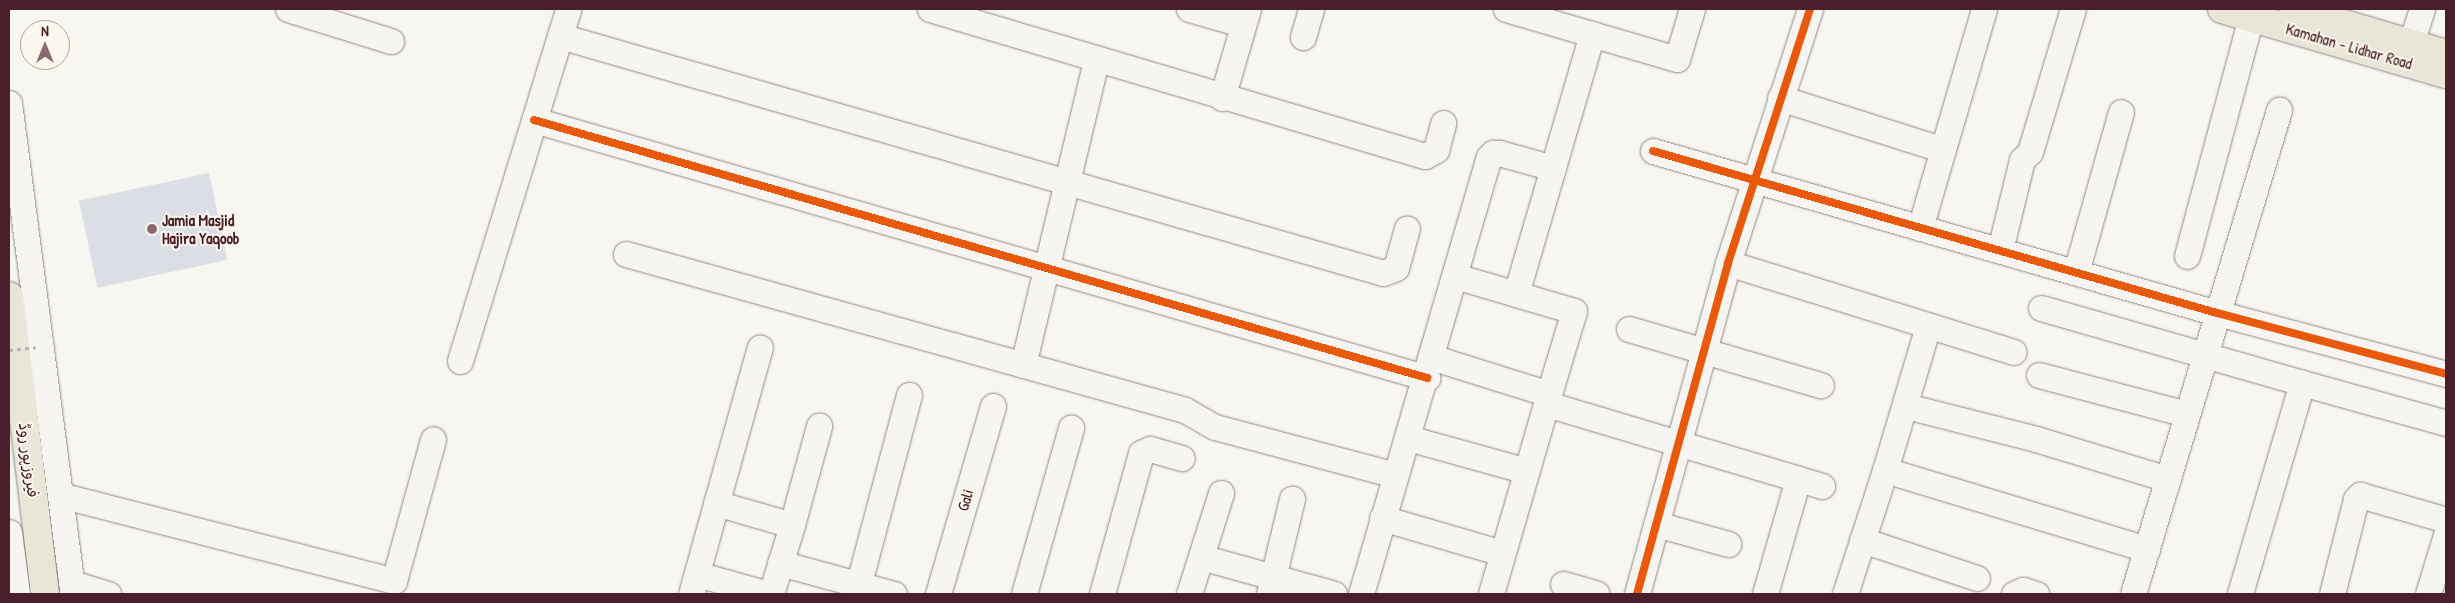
<!DOCTYPE html>
<html>
<head>
<meta charset="utf-8">
<style>
  body { margin:0 }
  #map { position:relative; width:2455px; height:603px; overflow:hidden; background:#f8f6f0; font-family:"Patrick Hand","Playpen Sans Arabic",sans-serif }
  div>[style] { position:absolute }
  [style*='--x'] { left:calc(var(--x)*1px); top:calc(var(--y)*1px); width:calc(var(--w)*1px); rotate:calc(var(--a)*1deg) }
  .building>* { inset:0; background:#dbdee4; transform-origin:0 0 }
  .roads { filter:drop-shadow(0 0 1px #918787) drop-shadow(0 0 1px #918787) }
  .minor>* { height:25px; margin:-12.5px; padding:0 12.5px; transform-origin:12.5px; border-radius:12.5px; background:#f6f5f1 }
  .major>* { height:28px; margin:-14px; padding:0 14px; transform-origin:14px; border-radius:14px; background:#e9e6d8 }
  .path-bridge>* { height:3px; margin-top:-1.5px; transform-origin:0; background:repeating-linear-gradient(90deg,#b8b3b1 0 4px,transparent 0 8px) }
  .cycleway>* { height:8px; margin:-4px; padding:0 4px; transform-origin:4px; border-radius:4px; background:#e8590c }
  .dots>* { width:14px; height:14px; translate:-50% -50%; box-sizing:border-box; border:2px solid #fbf7ec; border-radius:50% }
  span { translate:-50% -50%; white-space:nowrap; text-align:center; line-height:1.15; -webkit-text-stroke:4px #fbf7ec; paint-order:stroke }
  .street-label { font-size:16px; color:#4a1f2b }
  .poi-label { font-size:16px; color:#4a1f2b; font-weight:700 }
  .left { translate:0 -50%; text-align:left }
  .frame { position:absolute; inset:0; border:10px solid #4a1f2b; pointer-events:none }
  .north { position:absolute; left:20px; top:20px; width:50px; height:50px; box-sizing:border-box; background:#fbf7ec; border:1px solid #b4a19f; border-radius:50%; rotate:0deg; font-size:14px; font-weight:700; line-height:20px; text-align:center; color:#4a1f2b }
  .north::after { content:''; display:block; margin:auto; width:18px; height:22px; background:#876a70; clip-path:polygon(50% 0,100% 100%,50% 72%,0 100%) }
</style>
</head>
<body>
<div id="map">
  <div class="building">
    <div style="left:209px;top:173px;width:89px;height:133px;rotate:78deg"></div>
  </div>
  <div class="roads">
    <div class="minor">
      <div style="--x:288;--y:9;--w:108;--a:17.3"></div>
      <div style="--x:930;--y:9;--w:516;--a:16.54"></div>
      <div style="--x:1425;--y:156;--w:13;--a:-29"></div>
      <div style="--x:1436;--y:150;--w:28;--a:-75"></div>
      <div style="--x:1189;--y:9;--w:41;--a:15.8"></div>
      <div style="--x:1506;--y:9;--w:178;--a:16.3"></div>
      <div style="--x:1677;--y:59;--w:52;--a:-73.3"></div>
      <div style="--x:560;--y:36;--w:856;--a:16.06"></div>
      <div style="--x:1383;--y:273;--w:14;--a:-21"></div>
      <div style="--x:1396;--y:268;--w:41;--a:-74.6"></div>
      <div style="--x:1303;--y:37;--w:29;--a:-74"></div>
      <div style="--x:2411;--y:43;--w:36;--a:-72"></div>
      <div style="--x:1222;--y:98;--w:93;--a:-73.7"></div>
      <div style="--x:1780;--y:98;--w:169;--a:17.6"></div>
      <div style="--x:9;--y:103;--w:495;--a:82.6"></div>
      <div style="--x:534;--y:120;--w:930;--a:16.11"></div>
      <div style="--x:1653;--y:151;--w:587;--a:16.03"></div>
      <div style="--x:2217;--y:313;--w:237;--a:14.9"></div>
      <div style="--x:1920;--y:228;--w:228;--a:-73.7"></div>
      <div style="--x:2000;--y:250;--w:93;--a:-76.3"></div>
      <div style="--x:2022;--y:160;--w:11;--a:-45"></div>
      <div style="--x:2030;--y:152;--w:149;--a:-73.3"></div>
      <div style="--x:626;--y:254;--w:580;--a:15.59"></div>
      <div style="--x:1185;--y:410;--w:34;--a:30"></div>
      <div style="--x:1215;--y:427;--w:187;--a:14.9"></div>
      <div style="--x:2187;--y:256;--w:247;--a:-75"></div>
      <div style="--x:1728;--y:263;--w:299;--a:17.3"></div>
      <div style="--x:2076;--y:272;--w:166;--a:-74.3"></div>
      <div style="--x:1455;--y:276;--w:124;--a:16.4"></div>
      <div style="--x:1574;--y:311;--w:87;--a:106.8"></div>
      <div style="--x:1516;--y:294;--w:271;--a:-73.7"></div>
      <div style="--x:2041;--y:308;--w:272;--a:16"></div>
      <div style="--x:2302;--y:383;--w:220;--a:106.4"></div>
      <div style="--x:1928;--y:326;--w:150;--a:106.6"></div>
      <div style="--x:1885;--y:470;--w:274;--a:16.8"></div>
      <div style="--x:1629;--y:329;--w:200;--a:16.3"></div>
      <div style="--x:1431;--y:357;--w:124;--a:17.4"></div>
      <div style="--x:1549;--y:394;--w:208;--a:106.2"></div>
      <div style="--x:460;--y:361;--w:368;--a:-72.9"></div>
      <div style="--x:1023;--y:365;--w:314;--a:-76.5"></div>
      <div style="--x:2039;--y:375;--w:153;--a:14.8"></div>
      <div style="--x:2302;--y:383;--w:149;--a:15.5"></div>
      <div style="--x:1547;--y:404;--w:287;--a:16.6"></div>
      <div style="--x:1906;--y:406;--w:134;--a:14.2"></div>
      <div style="--x:2036;--y:439;--w:138;--a:16.9"></div>
      <div style="--x:1408;--y:438;--w:123;--a:15.5"></div>
      <div style="--x:60;--y:495;--w:345;--a:14.4"></div>
      <div style="--x:394;--y:581;--w:147;--a:-74.6"></div>
      <div style="--x:716;--y:503;--w:79;--a:16.1"></div>
      <div style="--x:792;--y:525;--w:72;--a:106.9"></div>
      <div style="--x:1382;--y:518;--w:125;--a:16.3"></div>
      <div style="--x:1656;--y:524;--w:75;--a:15.5"></div>
      <div style="--x:792;--y:525;--w:103;--a:-74.7"></div>
      <div style="--x:9;--y:532;--w:63;--a:82.6"></div>
      <div style="--x:1862;--y:540;--w:121;--a:18.3"></div>
      <div style="--x:1201;--y:557;--w:138;--a:15.5"></div>
      <div style="--x:780;--y:563;--w:118;--a:15.2"></div>
      <div style="--x:697;--y:574;--w:74;--a:15.7"></div>
      <div style="--x:72;--y:583;--w:38;--a:17"></div>
      <div style="--x:1563;--y:584;--w:35;--a:16"></div>
      <div style="--x:691;--y:594;--w:256;--a:-74.4"></div>
      <div style="--x:856;--y:594;--w:206;--a:-75.1"></div>
      <div style="--x:938;--y:594;--w:196;--a:-73.7"></div>
      <div style="--x:1024;--y:594;--w:173;--a:-74.2"></div>
      <div style="--x:1102;--y:594;--w:146;--a:-74.5"></div>
      <div style="--x:1141;--y:453;--w:10;--a:-24"></div>
      <div style="--x:1150;--y:449;--w:33;--a:16"></div>
      <div style="--x:1189;--y:594;--w:106;--a:-72.4"></div>
      <div style="--x:1269;--y:594;--w:98;--a:-76.4"></div>
      <div style="--x:1361;--y:594;--w:455;--a:-73.7"></div>
      <div style="--x:1489;--y:157;--w:6;--a:-45"></div>
      <div style="--x:1493;--y:153;--w:6;--a:0"></div>
      <div style="--x:1499;--y:153;--w:56;--a:15.5"></div>
      <div style="--x:1637;--y:594;--w:343;--a:-74.6"></div>
      <div style="--x:1728;--y:263;--w:267;--a:-72.1"></div>
      <div style="--x:1765;--y:594;--w:120;--a:-74"></div>
      <div style="--x:1845;--y:594;--w:130;--a:-72.1"></div>
      <div style="--x:2014;--y:594;--w:10;--a:-24"></div>
      <div style="--x:2023;--y:590;--w:14;--a:17"></div>
      <div style="--x:2133;--y:594;--w:506;--a:-73.21"></div>
      <div style="--x:2332;--y:594;--w:98;--a:-75.8"></div>
      <div style="--x:2356;--y:499;--w:6;--a:-45"></div>
      <div style="--x:2360;--y:495;--w:90;--a:16.2"></div>
      <div style="--x:2428;--y:594;--w:62;--a:-73"></div>
    </div>
    <div class="major">
      <div style="--x:2222;--y:9;--w:233;--a:16.2"></div>
      <div style="--x:2293;--y:9;--w:159;--a:16.4"></div>
      <div style="--x:9;--y:296;--w:300;--a:83.1"></div>
    </div>
  </div>
  <div class="path-bridge">
    <div style="--x:9;--y:350;--w:27;--a:-6"></div>
  </div>
  <div class="cycleway">
    <div style="--x:534;--y:120;--w:930;--a:16.11"></div>
    <div style="--x:1653;--y:151;--w:587;--a:16.03"></div>
    <div style="--x:2217;--y:313;--w:237;--a:14.9"></div>
    <div style="--x:1637;--y:594;--w:343;--a:-74.6"></div>
    <div style="--x:1728;--y:263;--w:267;--a:-72.1"></div>
  </div>
  <div class="dots">
    <div style="left:152px;top:229px;background:#876a70"></div>
  </div>
  <div class="street-label">
    <span style="left:2349px;top:46px;rotate:16deg">Kamahan - Lidhar Road</span>
    <span style="left:29px;top:460px;rotate:83deg">فیروزپور روڈ</span>
    <span style="left:965px;top:500px;rotate:-74deg">Gali</span>
  </div>
  <div class="poi-label">
    <span class="left" style="left:162px;top:229px">Jamia Masjid<br>Hajira Yaqoob</span>
  </div>
  <div class="frame"></div>
  <div class="north">N</div>
</div>
</body>
</html>
